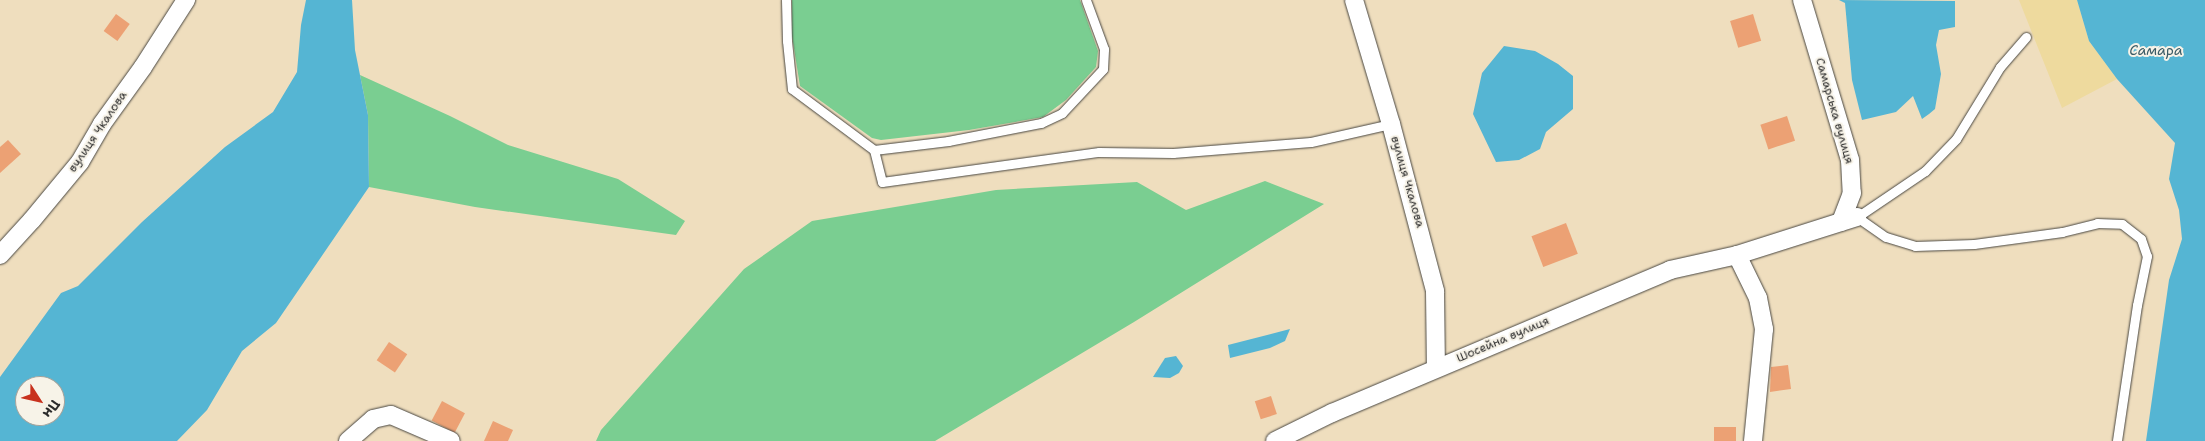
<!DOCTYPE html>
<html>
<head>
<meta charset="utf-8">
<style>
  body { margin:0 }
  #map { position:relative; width:2205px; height:441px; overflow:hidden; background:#efdebe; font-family:"Shantell Sans",sans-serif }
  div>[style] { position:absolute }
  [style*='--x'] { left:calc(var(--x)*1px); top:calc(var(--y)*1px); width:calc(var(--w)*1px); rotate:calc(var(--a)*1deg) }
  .green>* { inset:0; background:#7ace91 }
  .sand>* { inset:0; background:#eeda9e }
  .water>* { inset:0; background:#55b5d3 }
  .building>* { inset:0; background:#eca174; transform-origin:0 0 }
  .roads { filter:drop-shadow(0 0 1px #484641) drop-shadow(0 0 1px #484641) }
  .lane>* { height:9px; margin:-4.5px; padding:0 4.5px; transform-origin:4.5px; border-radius:4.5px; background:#fff }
  .street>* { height:18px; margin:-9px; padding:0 9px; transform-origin:9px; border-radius:9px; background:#fff }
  span { translate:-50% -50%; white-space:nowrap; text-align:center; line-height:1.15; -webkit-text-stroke:4px #f7f3e8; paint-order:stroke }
  .street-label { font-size:12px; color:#2b2b2b }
  .water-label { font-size:14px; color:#3a5b66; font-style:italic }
  .north { position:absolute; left:15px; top:376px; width:50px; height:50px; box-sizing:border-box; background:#f7f3e8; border:1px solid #a5a39c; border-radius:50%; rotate:125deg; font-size:14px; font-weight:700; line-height:20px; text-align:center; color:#2b2b2b }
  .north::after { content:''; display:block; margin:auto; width:18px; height:22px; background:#c8321e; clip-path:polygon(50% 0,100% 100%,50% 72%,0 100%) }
</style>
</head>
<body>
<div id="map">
  <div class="green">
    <div style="clip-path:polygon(792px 0,1080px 0,1098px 51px,1096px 67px,1066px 100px,1043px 117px,969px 130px,881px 140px,872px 138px,800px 86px,792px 36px)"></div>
    <div style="clip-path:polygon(360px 75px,450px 116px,508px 145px,618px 179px,685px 221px,676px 235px,475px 207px,369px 187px,368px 115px)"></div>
    <div style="clip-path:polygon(1265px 181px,1324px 204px,1134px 322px,935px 441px,596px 441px,601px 430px,744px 269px,812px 221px,996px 190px,1137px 182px,1186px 210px)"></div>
  </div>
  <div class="sand">
    <div style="clip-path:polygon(2019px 0,2077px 0,2089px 41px,2117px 79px,2062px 108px)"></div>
  </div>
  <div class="water">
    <div style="clip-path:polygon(evenodd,306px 0,352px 0,355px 50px,368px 115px,369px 187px,276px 323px,242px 351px,207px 410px,177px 441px,0 441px,0 377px,61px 293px,78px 286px,142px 222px,225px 147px,273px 112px,297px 72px,301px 25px,306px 0,25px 386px,55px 386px,55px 416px,25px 416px,25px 386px)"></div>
    <div style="clip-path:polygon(1839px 0,1955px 1px,1955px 27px,1939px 30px,1936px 45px,1941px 74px,1935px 109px,1929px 114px,1922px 119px,1913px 96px,1896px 112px,1862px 120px,1852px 80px,1845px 3px)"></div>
    <div style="clip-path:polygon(2077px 0,2205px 0,2205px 441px,2146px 441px,2169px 280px,2182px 239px,2179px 210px,2169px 179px,2175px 143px,2117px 79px,2089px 41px)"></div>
    <div style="clip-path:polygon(1504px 46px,1535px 51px,1558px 64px,1573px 76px,1573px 109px,1546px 132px,1540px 149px,1519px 160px,1496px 162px,1473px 114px,1482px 73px)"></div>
    <div style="clip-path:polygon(1290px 329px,1285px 341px,1270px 348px,1230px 358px,1228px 345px)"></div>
    <div style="clip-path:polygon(1176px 356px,1183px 366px,1179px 373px,1170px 378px,1153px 377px,1165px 358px)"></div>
  </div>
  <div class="building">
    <div style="left:116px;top:14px;width:17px;height:21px;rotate:36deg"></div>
    <div style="left:1753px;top:14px;width:28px;height:24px;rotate:73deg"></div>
    <div style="left:1787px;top:116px;width:26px;height:28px;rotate:72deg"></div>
    <div style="clip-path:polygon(8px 140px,21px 154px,0 173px,0 147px)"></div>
    <div style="left:1566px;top:223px;width:33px;height:37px;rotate:69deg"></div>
    <div style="left:389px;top:342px;width:22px;height:22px;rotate:34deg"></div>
    <div style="clip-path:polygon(1788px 365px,1791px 389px,1770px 392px,1771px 367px)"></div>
    <div style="left:1271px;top:396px;width:19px;height:17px;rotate:72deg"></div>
    <div style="left:442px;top:401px;width:26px;height:22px;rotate:28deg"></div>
    <div style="clip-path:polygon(493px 421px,513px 430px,508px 441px,484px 441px)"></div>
    <div style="left:1714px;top:427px;width:22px;height:14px"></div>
  </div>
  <div class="roads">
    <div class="lane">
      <div style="--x:786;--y:0;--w:41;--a:88.6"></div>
      <div style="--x:787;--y:41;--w:48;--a:84.1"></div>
      <div style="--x:792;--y:89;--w:102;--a:36.6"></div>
      <div style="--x:874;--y:150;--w:33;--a:76"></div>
      <div style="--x:882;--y:182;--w:219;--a:-7.9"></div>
      <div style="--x:1099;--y:152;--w:74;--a:0.8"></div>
      <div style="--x:1173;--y:153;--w:138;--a:-4.6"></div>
      <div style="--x:1311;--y:142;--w:82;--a:-12.7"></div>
      <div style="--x:2026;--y:37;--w:40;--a:131"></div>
      <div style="--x:2000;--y:67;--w:84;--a:121.4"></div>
      <div style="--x:1956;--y:139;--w:45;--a:134.1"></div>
      <div style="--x:1925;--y:171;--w:82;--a:145.9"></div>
      <div style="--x:1857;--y:217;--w:35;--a:35"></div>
      <div style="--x:1886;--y:237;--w:30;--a:17"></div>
      <div style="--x:1915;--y:246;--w:59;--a:-1.9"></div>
      <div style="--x:1974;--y:244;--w:89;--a:-7.8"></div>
      <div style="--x:2062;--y:232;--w:36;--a:-14"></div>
      <div style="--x:2097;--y:223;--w:25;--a:2"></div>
      <div style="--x:2122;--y:224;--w:24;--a:38"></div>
      <div style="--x:2141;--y:239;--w:18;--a:71"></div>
      <div style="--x:2147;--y:256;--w:50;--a:101.5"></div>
      <div style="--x:2137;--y:305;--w:137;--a:98.4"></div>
      <div style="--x:874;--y:150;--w:75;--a:-6.9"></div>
      <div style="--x:948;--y:141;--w:95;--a:-11"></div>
      <div style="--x:1041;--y:123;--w:23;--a:-25"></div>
      <div style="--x:1062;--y:113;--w:60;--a:-47"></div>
      <div style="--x:1103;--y:69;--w:20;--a:-87"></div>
      <div style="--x:1104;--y:49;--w:52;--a:-110.2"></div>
    </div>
    <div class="street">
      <div style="--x:1354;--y:0;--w:129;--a:73.4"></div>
      <div style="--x:1391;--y:124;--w:173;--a:75.2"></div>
      <div style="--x:1435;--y:291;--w:77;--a:89.3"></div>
      <div style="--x:1802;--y:0;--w:167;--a:73.3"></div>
      <div style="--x:1850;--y:160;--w:33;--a:87"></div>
      <div style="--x:1852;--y:193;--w:31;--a:111"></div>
      <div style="--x:0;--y:255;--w:47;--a:-47.6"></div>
      <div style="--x:32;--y:220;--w:75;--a:-50.4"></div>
      <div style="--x:80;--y:162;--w:44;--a:-59.9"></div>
      <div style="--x:102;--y:124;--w:70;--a:-54.3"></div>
      <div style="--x:143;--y:67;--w:80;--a:-57.3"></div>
      <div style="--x:1737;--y:255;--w:48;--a:64"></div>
      <div style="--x:1758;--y:298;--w:32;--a:79"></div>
      <div style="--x:1764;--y:329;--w:113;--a:95.6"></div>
      <div style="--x:348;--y:441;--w:33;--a:-41"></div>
      <div style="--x:373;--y:419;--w:18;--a:-13"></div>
      <div style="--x:391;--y:415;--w:65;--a:23.4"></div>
      <div style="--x:1275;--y:441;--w:64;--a:-26.2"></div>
      <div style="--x:1332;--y:413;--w:367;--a:-22.9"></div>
      <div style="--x:1670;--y:270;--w:69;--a:-12.6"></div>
      <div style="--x:1737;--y:255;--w:126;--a:-17.6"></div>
    </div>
  </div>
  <div class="street-label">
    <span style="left:1834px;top:111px;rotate:74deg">Самарська вулиця</span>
    <span style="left:98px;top:132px;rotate:-56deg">вулиця Чкалова</span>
    <span style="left:1407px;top:182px;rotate:74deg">вулиця Чкалова</span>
    <span style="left:1503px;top:340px;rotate:-23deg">Шосейна вулиця</span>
  </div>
  <div class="water-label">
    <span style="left:2156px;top:50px">Самара</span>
  </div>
  <div class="north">Пн</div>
</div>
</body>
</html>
